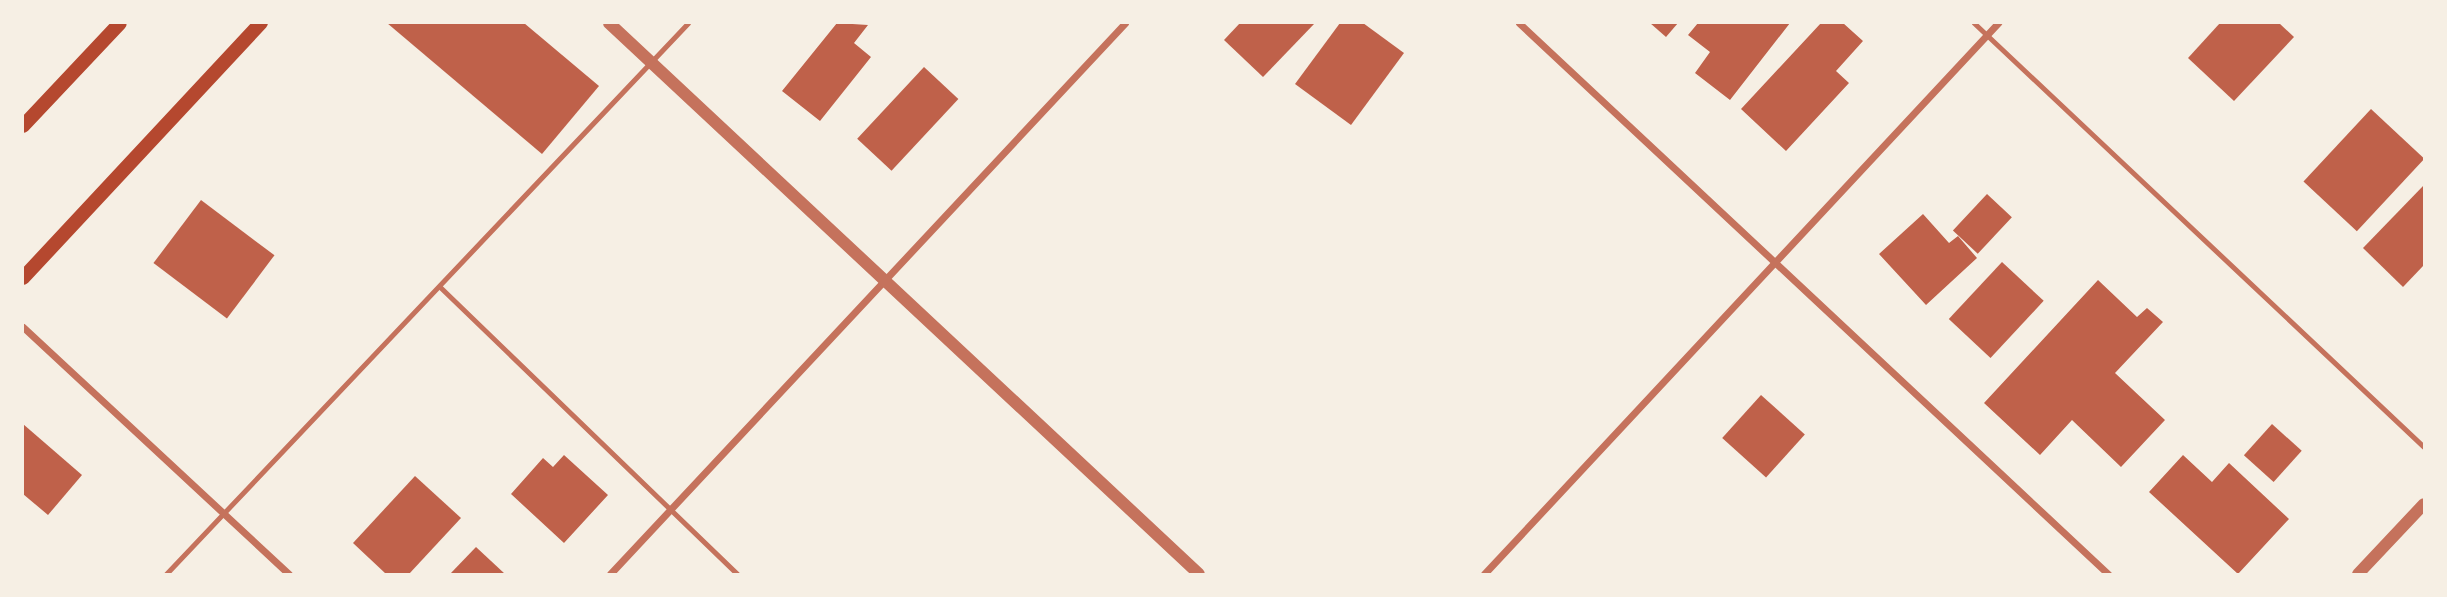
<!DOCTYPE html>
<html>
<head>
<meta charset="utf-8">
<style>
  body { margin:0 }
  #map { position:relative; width:2447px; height:597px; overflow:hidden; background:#f6efe4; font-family:"Golos Text",sans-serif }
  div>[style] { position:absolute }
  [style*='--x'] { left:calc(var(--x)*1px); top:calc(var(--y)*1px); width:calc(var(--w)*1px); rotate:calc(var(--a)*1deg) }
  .building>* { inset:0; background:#bf614a; transform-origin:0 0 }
  .service>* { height:5px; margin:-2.5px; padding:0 2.5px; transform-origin:2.5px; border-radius:2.5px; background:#c5725c }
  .minor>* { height:7px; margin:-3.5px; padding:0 3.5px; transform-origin:3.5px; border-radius:3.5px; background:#c5725c }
  .tertiary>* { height:12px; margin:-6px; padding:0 6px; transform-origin:6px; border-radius:6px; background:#c5725c }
  .secondary>* { height:14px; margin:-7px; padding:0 7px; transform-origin:7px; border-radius:7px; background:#b5482f }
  span { translate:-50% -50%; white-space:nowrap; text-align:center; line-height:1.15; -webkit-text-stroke:5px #f6efe4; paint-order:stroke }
  .frame { position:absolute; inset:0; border:24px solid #f6efe4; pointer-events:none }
</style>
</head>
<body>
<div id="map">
  <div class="building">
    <div style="clip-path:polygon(387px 23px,524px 23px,599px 86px,542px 154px)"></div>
    <div style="clip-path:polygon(837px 23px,868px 25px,854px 43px,871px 57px,820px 121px,782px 91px)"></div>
    <div style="clip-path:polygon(1240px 23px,1315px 23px,1263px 77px,1224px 40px)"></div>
    <div style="clip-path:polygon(1340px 23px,1363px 23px,1404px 53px,1351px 125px,1295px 84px)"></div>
    <div style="clip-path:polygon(1650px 23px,1678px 23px,1666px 37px)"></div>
    <div style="clip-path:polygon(1698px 23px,1790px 23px,1730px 100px,1695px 73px,1710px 52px,1688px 35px)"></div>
    <div style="clip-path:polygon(1821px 23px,1843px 23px,1863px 41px,1836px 71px,1849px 83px,1786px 151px,1741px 109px)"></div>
    <div style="clip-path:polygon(2220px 23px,2279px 23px,2294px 37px,2234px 101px,2188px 58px)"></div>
    <div style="left:924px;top:67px;width:47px;height:98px;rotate:43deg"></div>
    <div style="left:2371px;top:109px;width:73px;height:99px;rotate:43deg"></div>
    <div style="clip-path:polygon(2424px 185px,2424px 265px,2403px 287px,2363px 248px)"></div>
    <div style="left:1987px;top:194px;width:34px;height:50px;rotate:43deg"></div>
    <div style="left:201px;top:200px;width:92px;height:79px;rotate:37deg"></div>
    <div style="clip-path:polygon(1923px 214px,1949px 243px,1958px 236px,1977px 258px,1926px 305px,1879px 254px)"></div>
    <div style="left:2002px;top:262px;width:57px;height:78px;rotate:43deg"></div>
    <div style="clip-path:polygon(2098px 280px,2137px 317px,2147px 308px,2163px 322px,2115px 373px,2165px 420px,2121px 467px,2072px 420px,2040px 455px,1984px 403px)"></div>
    <div style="left:1761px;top:395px;width:59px;height:58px;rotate:42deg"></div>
    <div style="clip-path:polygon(23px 424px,82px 475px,48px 515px,23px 494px)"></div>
    <div style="left:2272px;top:424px;width:40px;height:42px;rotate:42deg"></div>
    <div style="clip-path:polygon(564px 455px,608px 495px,564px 543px,511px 494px,543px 458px,553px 467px)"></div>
    <div style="clip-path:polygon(2183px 455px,2212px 482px,2229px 463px,2289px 519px,2238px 574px,2149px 492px)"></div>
    <div style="clip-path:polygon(415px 476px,461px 518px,409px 574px,386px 574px,353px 543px)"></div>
    <div style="clip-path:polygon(476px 547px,505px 574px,450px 574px)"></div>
  </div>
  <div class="service">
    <div style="--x:1974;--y:23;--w:618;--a:43.3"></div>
    <div style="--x:440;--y:287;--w:413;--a:44"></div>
    <div style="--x:166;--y:574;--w:759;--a:-46.55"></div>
  </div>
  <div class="minor">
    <div style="--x:1519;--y:23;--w:807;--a:43.09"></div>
    <div style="--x:23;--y:327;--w:363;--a:42.9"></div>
    <div style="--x:610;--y:574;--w:754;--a:-46.93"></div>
    <div style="--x:1484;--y:574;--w:754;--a:-46.99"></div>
  </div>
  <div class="tertiary">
    <div style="--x:609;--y:23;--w:807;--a:43.04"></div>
    <div style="--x:2358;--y:574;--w:96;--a:-46.7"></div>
  </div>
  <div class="secondary">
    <div style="--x:23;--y:126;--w:141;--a:-46.7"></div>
    <div style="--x:23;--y:278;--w:349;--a:-47"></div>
  </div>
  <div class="frame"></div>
</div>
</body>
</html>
